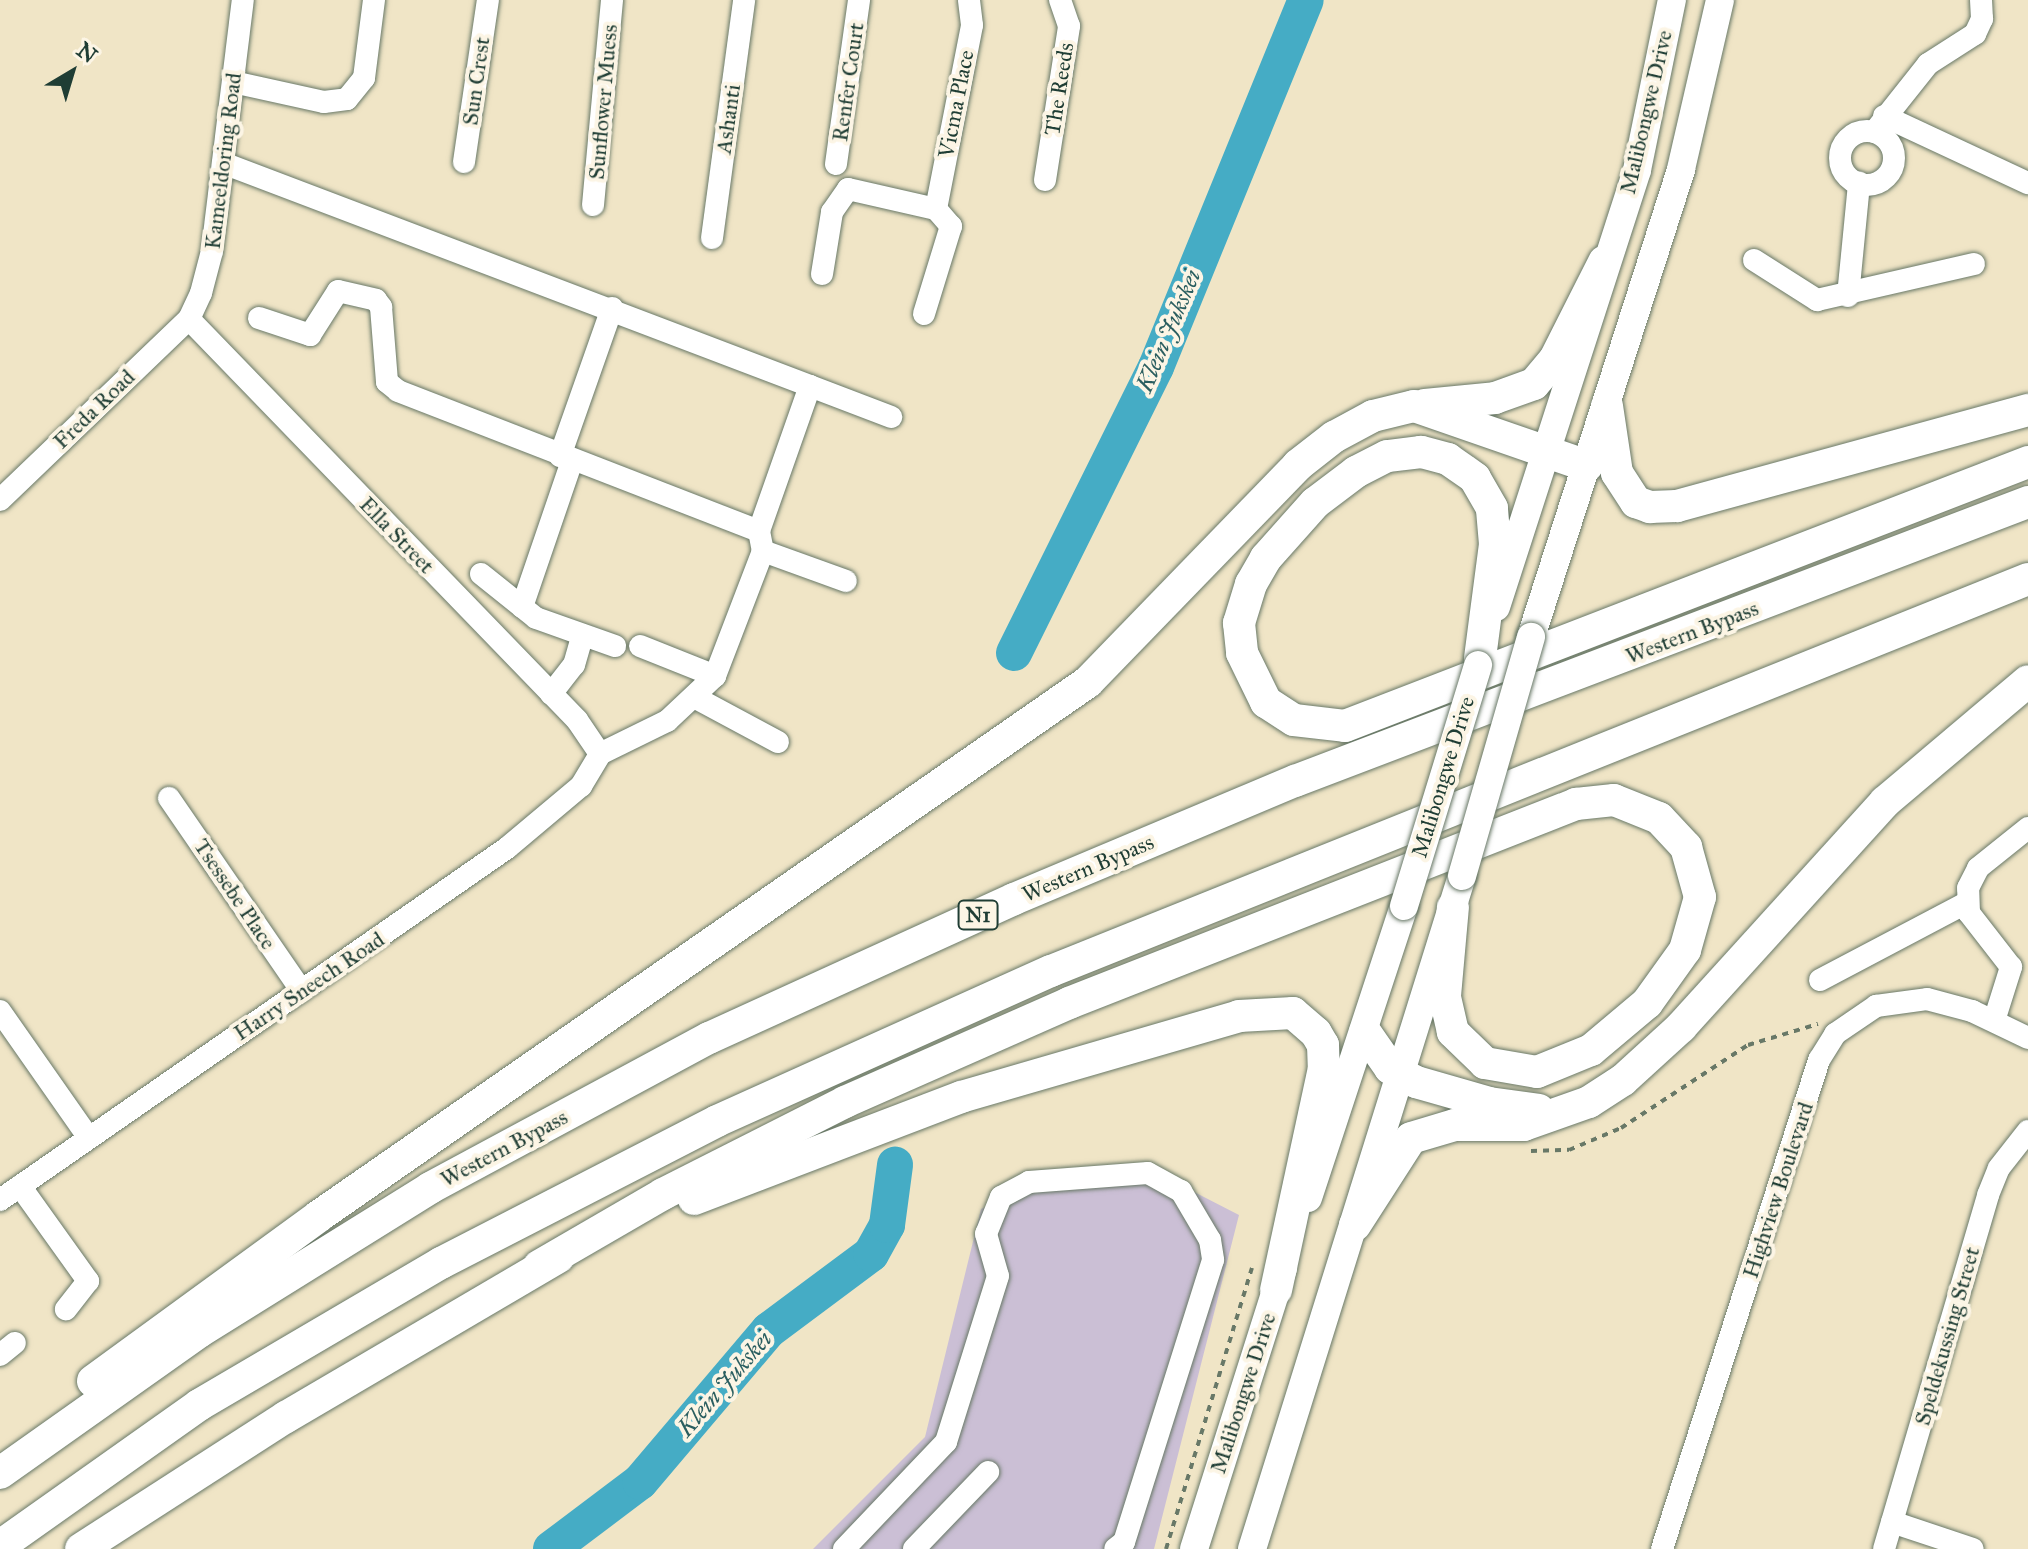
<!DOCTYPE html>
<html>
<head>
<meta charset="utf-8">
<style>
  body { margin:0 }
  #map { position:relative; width:2028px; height:1549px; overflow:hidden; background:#f0e5c6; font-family:"IM FELL Great Primer",serif }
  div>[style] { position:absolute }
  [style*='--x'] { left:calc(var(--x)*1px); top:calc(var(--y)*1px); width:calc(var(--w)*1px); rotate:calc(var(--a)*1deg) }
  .industrial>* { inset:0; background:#cbbfd5 }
  .river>* { height:36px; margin:-18px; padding:0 18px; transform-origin:18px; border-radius:18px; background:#45acc5 }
  .path>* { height:4px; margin-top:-2px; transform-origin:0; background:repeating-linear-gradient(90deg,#687867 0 6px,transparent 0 12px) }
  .roads { filter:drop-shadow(0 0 2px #687867) drop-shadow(0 0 2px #687867) }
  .minor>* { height:22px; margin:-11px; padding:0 11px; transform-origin:11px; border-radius:11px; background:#fff }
  .minor>.ring { margin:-11px; padding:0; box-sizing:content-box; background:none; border:22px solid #fff; border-radius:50% }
  .major>* { height:28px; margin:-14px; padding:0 14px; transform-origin:14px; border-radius:14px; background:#fff }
  .highway>* { height:32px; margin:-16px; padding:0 16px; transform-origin:16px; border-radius:16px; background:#fff }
  .bridges { filter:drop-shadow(0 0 2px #687867) drop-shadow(0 0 2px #687867) }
  .major-bridge>* { height:28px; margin:-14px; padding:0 14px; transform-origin:14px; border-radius:14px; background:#fff }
  span { translate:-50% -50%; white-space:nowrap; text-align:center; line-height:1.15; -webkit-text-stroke:8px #fcf5e5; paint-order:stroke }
  .shield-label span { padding:2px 6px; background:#fcf5e5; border:2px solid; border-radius:6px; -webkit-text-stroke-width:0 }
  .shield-label { font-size:20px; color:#1f3d34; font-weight:700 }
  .street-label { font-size:22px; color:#1f3d34 }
  .water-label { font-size:24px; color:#2a5e60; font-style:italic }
  .north { position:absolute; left:32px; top:32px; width:80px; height:80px; -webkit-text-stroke:6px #fcf5e5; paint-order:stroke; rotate:38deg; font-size:22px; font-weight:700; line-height:32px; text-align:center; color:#1f3d34 }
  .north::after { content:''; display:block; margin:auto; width:28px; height:36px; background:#1f3d34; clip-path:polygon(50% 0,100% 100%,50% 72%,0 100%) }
</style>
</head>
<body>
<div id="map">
  <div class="industrial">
    <div style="clip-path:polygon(1163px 1176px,1239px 1215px,1154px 1549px,813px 1549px,925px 1437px,981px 1209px,1022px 1189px)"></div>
  </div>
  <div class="river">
    <div style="--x:1014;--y:653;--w:319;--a:-63.6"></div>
    <div style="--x:1156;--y:367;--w:396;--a:-67.8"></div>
    <div style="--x:551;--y:1549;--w:111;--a:-37"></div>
    <div style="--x:640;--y:1482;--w:199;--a:-49.7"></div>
    <div style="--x:769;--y:1330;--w:127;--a:-36.7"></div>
    <div style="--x:871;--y:1254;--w:33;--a:-61"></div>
    <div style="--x:887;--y:1225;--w:61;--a:-82.4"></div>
  </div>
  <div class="path">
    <div style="--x:1531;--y:1151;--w:38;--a:-2"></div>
    <div style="--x:1569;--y:1150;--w:56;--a:-22.9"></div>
    <div style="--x:1621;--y:1128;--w:152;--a:-33.2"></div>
    <div style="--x:1748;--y:1045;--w:73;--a:-16.7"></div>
    <div style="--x:1166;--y:1549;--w:294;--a:-73"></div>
  </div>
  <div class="roads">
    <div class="minor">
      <div style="--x:233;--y:82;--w:93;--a:12.4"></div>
      <div style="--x:324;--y:102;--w:23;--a:-7"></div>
      <div style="--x:347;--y:99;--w:27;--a:-51"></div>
      <div style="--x:364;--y:78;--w:79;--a:-82.7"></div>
      <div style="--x:1884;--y:116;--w:159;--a:25"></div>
      <div class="ring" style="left:1840px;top:131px;width:32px;height:32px"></div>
      <div style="--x:1874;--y:132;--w:87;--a:-51.5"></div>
      <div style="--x:1928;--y:64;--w:56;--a:-32.6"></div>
      <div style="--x:1975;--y:34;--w:17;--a:-65"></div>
      <div style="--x:1982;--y:19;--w:19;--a:-93"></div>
      <div style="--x:464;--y:162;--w:164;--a:-81.6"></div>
      <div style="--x:223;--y:163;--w:628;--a:20.8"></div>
      <div style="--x:810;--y:386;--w:154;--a:109.4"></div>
      <div style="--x:759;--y:531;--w:20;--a:79"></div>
      <div style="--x:763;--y:551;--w:134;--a:111"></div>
      <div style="--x:715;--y:676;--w:66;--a:136.8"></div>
      <div style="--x:667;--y:721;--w:75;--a:153.8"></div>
      <div style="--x:836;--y:164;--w:166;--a:-82"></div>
      <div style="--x:1045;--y:180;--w:156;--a:-81.1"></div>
      <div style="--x:1069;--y:26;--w:28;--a:-109"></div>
      <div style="--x:593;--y:205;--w:206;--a:-84.7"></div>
      <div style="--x:936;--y:209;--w:187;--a:-78.9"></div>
      <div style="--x:972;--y:25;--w:25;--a:-97"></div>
      <div style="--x:712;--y:238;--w:240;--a:-82.3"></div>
      <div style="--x:1754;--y:260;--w:75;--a:32.4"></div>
      <div style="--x:1817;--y:300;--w:161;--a:-12.9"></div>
      <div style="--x:822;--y:274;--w:63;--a:-80.8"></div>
      <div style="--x:832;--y:212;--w:28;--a:-55"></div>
      <div style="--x:848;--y:189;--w:90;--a:12.8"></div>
      <div style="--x:936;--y:209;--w:23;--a:49"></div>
      <div style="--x:951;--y:226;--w:92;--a:107.1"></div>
      <div style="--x:1848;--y:296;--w:114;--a:-84.4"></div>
      <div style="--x:259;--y:318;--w:54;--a:18.4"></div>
      <div style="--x:310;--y:335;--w:52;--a:-57.5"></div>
      <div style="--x:338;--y:291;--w:39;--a:13"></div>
      <div style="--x:376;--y:300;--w:9;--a:54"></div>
      <div style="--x:381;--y:307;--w:75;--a:85.4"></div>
      <div style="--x:387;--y:382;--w:14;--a:39"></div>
      <div style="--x:398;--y:391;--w:387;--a:21.2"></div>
      <div style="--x:189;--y:319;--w:558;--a:45.94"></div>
      <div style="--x:577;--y:720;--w:41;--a:55.9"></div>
      <div style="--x:810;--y:386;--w:87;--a:20.9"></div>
      <div style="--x:560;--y:456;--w:157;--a:-70.6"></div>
      <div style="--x:0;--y:500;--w:262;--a:-43.8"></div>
      <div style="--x:189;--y:319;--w:29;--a:-65"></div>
      <div style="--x:201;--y:293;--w:43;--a:-75.3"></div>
      <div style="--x:212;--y:251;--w:253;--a:-83"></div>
      <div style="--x:763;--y:551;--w:88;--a:19.9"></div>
      <div style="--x:481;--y:574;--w:70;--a:38.7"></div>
      <div style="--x:536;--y:618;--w:84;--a:19.5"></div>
      <div style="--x:522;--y:607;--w:154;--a:-71.1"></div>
      <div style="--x:640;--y:646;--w:81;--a:21.8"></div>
      <div style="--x:551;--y:694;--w:37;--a:-52"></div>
      <div style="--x:574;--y:665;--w:29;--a:-74"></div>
      <div style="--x:696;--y:698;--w:93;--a:28.2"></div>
      <div style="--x:169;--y:798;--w:233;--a:55.5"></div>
      <div style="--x:1820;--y:980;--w:167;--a:-27.8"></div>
      <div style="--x:0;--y:1011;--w:155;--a:55"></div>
      <div style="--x:1994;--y:1021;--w:57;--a:-72.5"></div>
      <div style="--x:2011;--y:967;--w:68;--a:-127.9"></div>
      <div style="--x:1969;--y:913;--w:25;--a:-92"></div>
      <div style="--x:1968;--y:888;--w:22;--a:-63"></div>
      <div style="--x:1978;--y:868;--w:64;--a:-38.7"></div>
      <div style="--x:20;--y:1186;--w:117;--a:54.4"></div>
      <div style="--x:88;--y:1281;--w:36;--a:128"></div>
      <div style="--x:0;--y:1200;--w:617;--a:-34.77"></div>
      <div style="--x:507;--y:848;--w:97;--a:-40"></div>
      <div style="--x:581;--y:786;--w:37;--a:-59"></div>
      <div style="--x:0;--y:1355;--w:19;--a:-39"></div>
      <div style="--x:1892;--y:1522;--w:85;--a:18.4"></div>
      <div style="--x:844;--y:1549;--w:148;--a:-46.4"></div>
      <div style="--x:946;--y:1442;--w:174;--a:-72.6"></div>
      <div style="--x:998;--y:1276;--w:44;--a:-105.9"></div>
      <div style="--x:986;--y:1234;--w:40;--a:-68"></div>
      <div style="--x:1001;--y:1197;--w:32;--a:-28"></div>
      <div style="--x:1029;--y:1182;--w:119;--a:-4.3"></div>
      <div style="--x:1148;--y:1173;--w:38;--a:29"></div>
      <div style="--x:1181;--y:1191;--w:57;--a:59.4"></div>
      <div style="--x:1210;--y:1240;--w:20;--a:81"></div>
      <div style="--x:1213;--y:1260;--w:296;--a:107.5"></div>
      <div style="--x:1124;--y:1542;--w:11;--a:142"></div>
      <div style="--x:914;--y:1549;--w:107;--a:-46.1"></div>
      <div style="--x:1662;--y:1549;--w:514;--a:-72.2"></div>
      <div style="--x:1819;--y:1060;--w:31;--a:-58"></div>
      <div style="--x:1835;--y:1034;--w:50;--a:-34.3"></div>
      <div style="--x:1876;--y:1006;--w:51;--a:-7.8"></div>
      <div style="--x:1927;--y:999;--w:47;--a:14.9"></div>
      <div style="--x:1972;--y:1011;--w:62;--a:25.7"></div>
      <div style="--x:1884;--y:1549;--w:369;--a:-73.6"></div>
      <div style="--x:1988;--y:1195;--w:29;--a:-68"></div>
      <div style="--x:1999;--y:1168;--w:47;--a:-51.9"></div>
    </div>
    <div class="major">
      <div style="--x:1496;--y:607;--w:459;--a:-72.1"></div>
      <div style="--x:1637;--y:170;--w:174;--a:-78.4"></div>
      <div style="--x:1531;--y:637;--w:491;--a:-72.2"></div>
      <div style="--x:1681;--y:169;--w:173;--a:-77"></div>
      <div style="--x:1308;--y:1198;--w:307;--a:-71.8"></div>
      <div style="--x:1194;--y:1549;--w:295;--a:-72.4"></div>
      <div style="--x:1252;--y:1549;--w:705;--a:-72.67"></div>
    </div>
    <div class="highway">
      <div style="--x:1425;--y:405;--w:70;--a:-5.7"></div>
      <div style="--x:1495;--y:398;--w:41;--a:-19.7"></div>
      <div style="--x:1534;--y:384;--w:33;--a:-50"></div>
      <div style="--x:1555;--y:359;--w:109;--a:-63.2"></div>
      <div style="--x:1607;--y:406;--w:68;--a:81.5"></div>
      <div style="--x:1617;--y:473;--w:35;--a:57"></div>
      <div style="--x:1636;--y:502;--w:15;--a:20"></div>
      <div style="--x:1650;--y:507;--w:27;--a:-2"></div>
      <div style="--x:1677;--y:506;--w:364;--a:-15.3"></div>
      <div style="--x:1480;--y:658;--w:115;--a:-82.5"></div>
      <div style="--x:1495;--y:544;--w:36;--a:-95"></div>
      <div style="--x:1492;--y:508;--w:34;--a:-120"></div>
      <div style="--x:1475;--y:478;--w:33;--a:-145"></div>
      <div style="--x:1448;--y:459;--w:28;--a:-165"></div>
      <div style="--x:1421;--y:452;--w:34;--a:173"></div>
      <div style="--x:1387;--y:456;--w:35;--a:153"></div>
      <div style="--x:1356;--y:472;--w:51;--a:142.9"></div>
      <div style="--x:1315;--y:503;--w:74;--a:131.7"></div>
      <div style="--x:1266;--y:558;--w:30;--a:120"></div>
      <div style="--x:1251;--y:584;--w:41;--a:107.1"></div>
      <div style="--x:1239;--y:623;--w:30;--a:84"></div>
      <div style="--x:1242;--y:653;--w:55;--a:63.9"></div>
      <div style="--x:1266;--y:702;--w:33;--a:33"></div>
      <div style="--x:1294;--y:720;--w:51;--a:6.7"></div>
      <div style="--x:1345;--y:726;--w:732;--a:-21.13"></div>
      <div style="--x:1365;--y:1032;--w:44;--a:55.2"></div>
      <div style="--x:1390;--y:1068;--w:30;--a:28"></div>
      <div style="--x:1416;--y:1082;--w:76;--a:16"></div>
      <div style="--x:1489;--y:1103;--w:50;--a:8"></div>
      <div style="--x:694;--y:1199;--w:286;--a:-20.9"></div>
      <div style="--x:961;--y:1097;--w:290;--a:-16.2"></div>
      <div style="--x:1239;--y:1016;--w:54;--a:-3.2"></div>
      <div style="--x:1293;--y:1013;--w:30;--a:41"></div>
      <div style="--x:1316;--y:1033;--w:14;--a:60"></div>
      <div style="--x:1323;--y:1045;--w:23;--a:88"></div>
      <div style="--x:1324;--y:1068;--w:227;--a:102.2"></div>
      <div style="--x:1355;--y:1225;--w:103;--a:-57.2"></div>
      <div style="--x:1411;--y:1138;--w:46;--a:-16.5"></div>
      <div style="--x:1455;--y:1125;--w:69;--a:0"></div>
      <div style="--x:1524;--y:1125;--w:69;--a:-19.5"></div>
      <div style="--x:1589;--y:1102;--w:40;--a:-32.9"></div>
      <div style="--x:1623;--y:1080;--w:79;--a:-42.4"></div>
      <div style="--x:1681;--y:1027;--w:304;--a:-47.8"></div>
      <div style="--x:1885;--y:802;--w:187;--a:-40.2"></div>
      <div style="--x:539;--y:1266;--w:143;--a:-30.1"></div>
      <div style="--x:663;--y:1194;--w:204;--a:-26.8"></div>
      <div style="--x:845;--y:1102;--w:245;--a:-23.8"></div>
      <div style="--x:1069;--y:1003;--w:545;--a:-21.43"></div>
      <div style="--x:1576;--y:804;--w:38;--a:-6"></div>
      <div style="--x:1614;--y:800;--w:48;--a:21.8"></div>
      <div style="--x:1659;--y:818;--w:40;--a:47"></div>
      <div style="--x:1686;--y:847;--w:52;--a:74.4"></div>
      <div style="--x:1700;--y:897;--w:55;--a:105.8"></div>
      <div style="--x:1685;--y:950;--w:65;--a:125.6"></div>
      <div style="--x:1647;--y:1003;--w:73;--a:140"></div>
      <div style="--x:1591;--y:1050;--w:58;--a:157.8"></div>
      <div style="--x:1537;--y:1072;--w:53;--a:-170.2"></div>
      <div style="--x:1485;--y:1063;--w:45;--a:-135.9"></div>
      <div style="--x:1453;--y:1032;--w:37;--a:-103"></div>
      <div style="--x:1445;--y:996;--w:89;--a:-84.9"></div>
      <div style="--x:93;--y:1381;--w:280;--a:-36.1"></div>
      <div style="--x:319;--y:1216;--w:936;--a:-34.78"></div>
      <div style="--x:1088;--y:682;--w:302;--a:-45.9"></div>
      <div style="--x:1298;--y:465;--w:46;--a:-37.9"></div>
      <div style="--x:1334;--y:437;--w:44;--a:-28.3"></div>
      <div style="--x:1373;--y:416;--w:42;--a:-13.7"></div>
      <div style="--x:1414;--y:406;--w:183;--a:19.1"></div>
      <div style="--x:0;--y:1473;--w:244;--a:-35.3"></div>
      <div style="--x:199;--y:1332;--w:272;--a:-31.9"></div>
      <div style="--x:430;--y:1188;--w:317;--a:-28.3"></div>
      <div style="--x:709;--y:1038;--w:335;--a:-24.5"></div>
      <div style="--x:1014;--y:899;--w:305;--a:-22.8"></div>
      <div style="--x:1295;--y:781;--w:784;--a:-20.84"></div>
      <div style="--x:0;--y:1546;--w:244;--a:-35.3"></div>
      <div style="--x:199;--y:1405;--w:281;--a:-30.4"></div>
      <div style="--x:441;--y:1263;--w:310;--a:-27.2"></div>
      <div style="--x:717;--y:1121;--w:366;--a:-24.2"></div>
      <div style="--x:1051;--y:971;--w:1053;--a:-21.86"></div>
      <div style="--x:81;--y:1549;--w:244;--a:-32.8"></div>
      <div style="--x:286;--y:1417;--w:316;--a:-30.4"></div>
    </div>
  </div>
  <div class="bridges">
    <div class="major-bridge">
      <div style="--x:1462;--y:876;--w:249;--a:-73.9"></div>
      <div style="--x:1404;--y:906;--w:252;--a:-72.9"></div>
    </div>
  </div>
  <div class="shield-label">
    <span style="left:978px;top:915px">N1</span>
  </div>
  <div class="street-label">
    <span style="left:476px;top:81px;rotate:-82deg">Sun Crest</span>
    <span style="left:848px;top:82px;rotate:-82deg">Renfer Court</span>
    <span style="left:1059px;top:89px;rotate:-81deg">The Reeds</span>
    <span style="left:603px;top:102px;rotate:-85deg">Sunflower Muess</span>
    <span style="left:956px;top:104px;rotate:-79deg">Vicma Place</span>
    <span style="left:1646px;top:112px;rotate:-77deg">Malibongwe Drive</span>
    <span style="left:728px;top:119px;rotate:-82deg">Ashanti</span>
    <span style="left:223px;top:161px;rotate:-83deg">Kameeldoring Road</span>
    <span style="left:94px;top:409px;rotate:-44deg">Freda Road</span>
    <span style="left:397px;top:535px;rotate:46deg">Ella Street</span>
    <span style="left:1692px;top:632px;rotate:-21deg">Western Bypass</span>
    <span style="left:1443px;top:777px;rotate:-73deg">Malibongwe Drive</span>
    <span style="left:1088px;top:868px;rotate:-23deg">Western Bypass</span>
    <span style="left:235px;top:894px;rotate:56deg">Tsessebe Place</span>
    <span style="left:309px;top:986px;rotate:-34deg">Harry Sneech Road</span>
    <span style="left:504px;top:1148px;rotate:-28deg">Western Bypass</span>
    <span style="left:1778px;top:1190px;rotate:-72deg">Highview Boulevard</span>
    <span style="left:1947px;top:1336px;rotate:-74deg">Speldekussing Street</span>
    <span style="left:1243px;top:1393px;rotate:-72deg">Malibongwe Drive</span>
  </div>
  <div class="water-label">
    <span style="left:1169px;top:331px;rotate:-67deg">Klein Jukskei</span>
    <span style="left:725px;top:1384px;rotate:-49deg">Klein Jukskei</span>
  </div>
  <div class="north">N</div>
</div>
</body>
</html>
